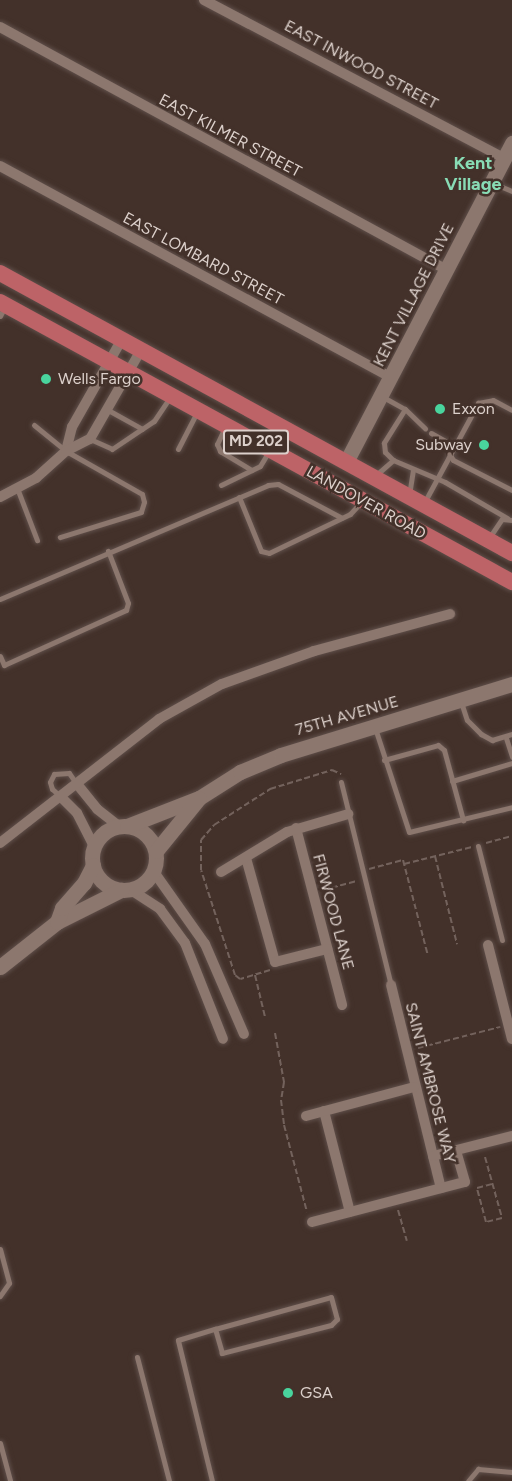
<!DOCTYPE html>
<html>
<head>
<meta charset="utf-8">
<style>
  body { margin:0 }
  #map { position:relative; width:512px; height:1481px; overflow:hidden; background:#43312a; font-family:Figtree,sans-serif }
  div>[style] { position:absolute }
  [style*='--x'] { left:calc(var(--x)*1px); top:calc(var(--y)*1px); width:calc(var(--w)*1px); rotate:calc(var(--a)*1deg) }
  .path>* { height:2px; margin-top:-1px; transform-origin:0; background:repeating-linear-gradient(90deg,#73625c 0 6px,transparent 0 9px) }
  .roads { filter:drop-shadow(0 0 2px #5f4f4a) drop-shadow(0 0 2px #5f4f4a) }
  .lane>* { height:5px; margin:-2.5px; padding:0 2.5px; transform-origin:2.5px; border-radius:2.5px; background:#8c776e }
  .street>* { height:10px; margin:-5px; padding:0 5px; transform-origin:5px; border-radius:5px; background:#8c776e }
  .secondary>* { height:15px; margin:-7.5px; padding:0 7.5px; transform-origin:7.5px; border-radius:7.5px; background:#8c776e }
  .secondary>.ring { margin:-7.5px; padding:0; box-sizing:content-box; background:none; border:15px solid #8c776e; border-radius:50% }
  .primary>* { height:16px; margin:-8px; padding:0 8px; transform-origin:8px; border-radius:8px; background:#bd6367 }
  .dots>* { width:16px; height:16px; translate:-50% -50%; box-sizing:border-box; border:3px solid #43312a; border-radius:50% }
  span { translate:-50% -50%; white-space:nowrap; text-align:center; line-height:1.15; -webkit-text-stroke:5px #43312a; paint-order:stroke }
  .shield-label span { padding:2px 4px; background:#43312a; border:2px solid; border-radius:4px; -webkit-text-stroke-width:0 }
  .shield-label { font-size:15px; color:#dcd0cb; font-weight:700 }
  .street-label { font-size:16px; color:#dcd0cb }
  .poi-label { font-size:16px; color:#dcd0cb }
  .left { translate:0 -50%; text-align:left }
  .right { translate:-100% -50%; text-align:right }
  .neighbourhood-label { font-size:18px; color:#88dcb5; font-weight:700 }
</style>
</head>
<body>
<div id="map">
  <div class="path">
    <div style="--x:486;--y:843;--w:27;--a:-15"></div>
    <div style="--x:435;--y:856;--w:91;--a:76"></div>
    <div style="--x:404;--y:864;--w:70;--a:-14"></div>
    <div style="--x:369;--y:869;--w:35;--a:-15"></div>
    <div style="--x:403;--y:860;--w:99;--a:75.4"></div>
    <div style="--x:323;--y:890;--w:34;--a:-15"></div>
    <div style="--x:270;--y:970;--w:31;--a:163"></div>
    <div style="--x:240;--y:979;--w:6;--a:-141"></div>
    <div style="--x:235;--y:975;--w:110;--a:-107.9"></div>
    <div style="--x:201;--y:870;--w:30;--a:-90"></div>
    <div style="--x:201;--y:840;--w:20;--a:-49"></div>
    <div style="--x:214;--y:825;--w:67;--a:-32.7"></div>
    <div style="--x:270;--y:789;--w:65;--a:-17"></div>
    <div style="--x:332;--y:770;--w:10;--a:24"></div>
    <div style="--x:255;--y:975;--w:43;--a:76.6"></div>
    <div style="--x:275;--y:1033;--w:50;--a:79.6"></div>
    <div style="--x:284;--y:1082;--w:18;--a:99"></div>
    <div style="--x:281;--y:1100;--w:25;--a:83"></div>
    <div style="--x:284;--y:1125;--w:90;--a:75.2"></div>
    <div style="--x:418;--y:1048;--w:85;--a:-14.4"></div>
    <div style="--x:485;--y:1157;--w:63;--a:74.4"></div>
    <div style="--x:502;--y:1218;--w:16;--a:166"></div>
    <div style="--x:486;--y:1222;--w:35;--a:-105"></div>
    <div style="--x:477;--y:1188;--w:16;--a:-15"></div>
    <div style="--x:398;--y:1210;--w:32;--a:74"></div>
  </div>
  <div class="roads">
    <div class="lane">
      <div style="--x:493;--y:183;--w:21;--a:23"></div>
      <div style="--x:0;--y:316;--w:11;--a:-63"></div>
      <div style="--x:383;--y:397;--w:25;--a:29"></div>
      <div style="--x:405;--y:409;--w:28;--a:44"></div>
      <div style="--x:405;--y:409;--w:40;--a:122"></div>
      <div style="--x:384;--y:443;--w:9;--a:84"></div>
      <div style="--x:385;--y:452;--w:11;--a:45"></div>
      <div style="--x:393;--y:460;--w:56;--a:22.9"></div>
      <div style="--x:445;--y:482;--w:72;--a:30.1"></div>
      <div style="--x:108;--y:410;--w:39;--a:29"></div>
      <div style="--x:142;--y:429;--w:14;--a:-34"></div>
      <div style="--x:154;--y:421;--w:29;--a:-56"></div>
      <div style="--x:34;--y:425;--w:41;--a:39.1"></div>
      <div style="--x:66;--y:451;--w:87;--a:29.5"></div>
      <div style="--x:142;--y:494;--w:8;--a:76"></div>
      <div style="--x:144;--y:502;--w:10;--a:107"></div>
      <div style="--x:141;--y:512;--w:85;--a:162.8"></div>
      <div style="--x:225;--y:427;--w:19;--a:115"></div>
      <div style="--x:217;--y:444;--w:8;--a:67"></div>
      <div style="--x:220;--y:451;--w:37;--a:31"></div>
      <div style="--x:431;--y:433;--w:26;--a:29"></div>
      <div style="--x:90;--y:439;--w:24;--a:24"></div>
      <div style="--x:112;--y:449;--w:36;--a:-34"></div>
      <div style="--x:178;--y:449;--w:42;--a:-62.8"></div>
      <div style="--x:449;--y:453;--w:8;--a:60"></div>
      <div style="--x:453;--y:460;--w:66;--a:27"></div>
      <div style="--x:376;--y:475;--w:23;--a:-41"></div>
      <div style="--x:221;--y:485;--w:43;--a:-26"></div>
      <div style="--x:260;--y:466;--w:17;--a:-59"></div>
      <div style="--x:17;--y:488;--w:56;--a:69"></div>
      <div style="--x:409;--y:495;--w:25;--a:-81"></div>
      <div style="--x:239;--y:497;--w:58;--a:67.8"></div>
      <div style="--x:261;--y:551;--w:8;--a:14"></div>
      <div style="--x:269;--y:553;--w:90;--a:-25.7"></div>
      <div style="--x:350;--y:514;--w:16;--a:-47"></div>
      <div style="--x:424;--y:503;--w:114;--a:-61.6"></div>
      <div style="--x:478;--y:403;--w:15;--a:-11"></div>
      <div style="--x:493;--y:400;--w:21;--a:28"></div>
      <div style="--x:489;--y:538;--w:23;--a:-56"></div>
      <div style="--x:502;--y:519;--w:10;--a:6"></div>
      <div style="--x:0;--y:599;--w:291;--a:-23"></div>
      <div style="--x:268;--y:485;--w:10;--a:-6"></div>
      <div style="--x:278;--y:484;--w:72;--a:28"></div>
      <div style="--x:0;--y:656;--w:10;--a:66"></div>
      <div style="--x:4;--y:665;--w:134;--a:-24.3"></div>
      <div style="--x:126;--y:610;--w:7;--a:-74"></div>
      <div style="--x:128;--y:603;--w:56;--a:-111"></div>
      <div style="--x:461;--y:702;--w:19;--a:72"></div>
      <div style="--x:467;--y:720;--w:20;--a:45"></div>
      <div style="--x:481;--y:734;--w:13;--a:29"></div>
      <div style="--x:492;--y:740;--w:21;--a:-17"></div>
      <div style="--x:375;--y:728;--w:109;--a:71.9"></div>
      <div style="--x:409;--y:832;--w:106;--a:-13.6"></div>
      <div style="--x:506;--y:738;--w:20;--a:72"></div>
      <div style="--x:384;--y:760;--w:56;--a:-15.5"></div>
      <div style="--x:438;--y:745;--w:8;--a:40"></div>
      <div style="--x:444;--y:750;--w:73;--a:74.8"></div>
      <div style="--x:452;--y:781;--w:63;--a:-16.7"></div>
      <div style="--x:341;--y:782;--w:209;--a:76.2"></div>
      <div style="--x:61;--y:797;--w:12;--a:-138"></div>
      <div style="--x:52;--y:789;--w:7;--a:-106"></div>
      <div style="--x:50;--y:782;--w:9;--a:-63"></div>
      <div style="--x:54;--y:774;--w:15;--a:-4"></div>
      <div style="--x:69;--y:773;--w:12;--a:55"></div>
      <div style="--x:478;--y:846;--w:97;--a:75.7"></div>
      <div style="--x:0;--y:1249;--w:35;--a:75"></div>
      <div style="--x:9;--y:1283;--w:16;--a:125"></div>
      <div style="--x:137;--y:1357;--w:128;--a:75.5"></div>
      <div style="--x:0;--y:1443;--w:39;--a:75"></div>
      <div style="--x:212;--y:1481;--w:145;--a:-103.6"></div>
      <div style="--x:178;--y:1340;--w:39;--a:-17"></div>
      <div style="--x:215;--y:1329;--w:120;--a:-15.4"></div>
      <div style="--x:331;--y:1297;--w:23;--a:75"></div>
      <div style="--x:337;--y:1319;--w:8;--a:135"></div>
      <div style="--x:331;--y:1325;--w:113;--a:165.6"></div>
      <div style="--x:222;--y:1353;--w:25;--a:-106"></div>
      <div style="--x:468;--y:1481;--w:16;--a:-50"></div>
      <div style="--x:478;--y:1469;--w:34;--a:5"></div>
    </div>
    <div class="street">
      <div style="--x:204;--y:0;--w:339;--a:27.8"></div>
      <div style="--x:0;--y:27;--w:509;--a:28.53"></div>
      <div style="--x:0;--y:166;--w:446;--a:28.4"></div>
      <div style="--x:66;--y:451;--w:25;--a:-76"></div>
      <div style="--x:72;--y:427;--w:101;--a:-60.4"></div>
      <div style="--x:0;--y:497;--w:41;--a:-27.8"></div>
      <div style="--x:36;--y:478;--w:40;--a:-42"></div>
      <div style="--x:66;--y:451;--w:27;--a:-27"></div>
      <div style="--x:90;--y:439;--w:103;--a:-60.2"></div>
      <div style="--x:77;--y:784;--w:32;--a:51"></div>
      <div style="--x:97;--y:809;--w:28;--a:38"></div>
      <div style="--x:61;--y:797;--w:23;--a:45"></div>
      <div style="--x:77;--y:813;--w:37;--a:63"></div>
      <div style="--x:296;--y:828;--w:183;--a:75.4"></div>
      <div style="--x:0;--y:843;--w:202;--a:-37.9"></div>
      <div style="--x:159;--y:719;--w:72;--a:-29.1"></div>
      <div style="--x:222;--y:684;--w:98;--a:-19.7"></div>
      <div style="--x:314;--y:651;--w:141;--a:-15.2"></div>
      <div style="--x:246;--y:858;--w:108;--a:74.4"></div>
      <div style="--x:275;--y:962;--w:54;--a:-14"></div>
      <div style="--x:154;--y:872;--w:88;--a:54.7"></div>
      <div style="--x:205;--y:944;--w:98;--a:66.6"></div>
      <div style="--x:221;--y:872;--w:77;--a:-31.2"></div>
      <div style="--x:287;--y:832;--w:64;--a:-16.4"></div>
      <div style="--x:131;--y:890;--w:35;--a:33"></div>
      <div style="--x:160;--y:909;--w:42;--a:53.7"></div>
      <div style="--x:185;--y:943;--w:103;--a:68.4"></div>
      <div style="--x:488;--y:945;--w:97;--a:75.7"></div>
      <div style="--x:391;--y:985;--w:209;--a:76.2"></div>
      <div style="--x:324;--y:1111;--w:104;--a:75.6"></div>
      <div style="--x:306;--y:1116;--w:112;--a:-15"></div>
      <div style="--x:433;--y:1156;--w:81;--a:-14.2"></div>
      <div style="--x:312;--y:1222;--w:158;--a:-14.7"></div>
      <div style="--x:465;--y:1182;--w:33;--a:-106"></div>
    </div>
    <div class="secondary">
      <div style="--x:346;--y:462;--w:360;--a:-62.5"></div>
      <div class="ring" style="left:92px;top:826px;width:49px;height:49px"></div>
      <div style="--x:127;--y:826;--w:77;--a:-21.3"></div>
      <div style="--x:199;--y:798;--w:49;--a:-32.4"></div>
      <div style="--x:240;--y:772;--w:44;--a:-22.5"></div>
      <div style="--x:281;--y:755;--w:242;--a:-17.1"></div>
      <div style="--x:156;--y:851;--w:68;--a:-50.9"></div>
      <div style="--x:57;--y:922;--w:72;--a:-26.6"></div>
      <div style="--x:0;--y:967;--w:73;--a:-38.3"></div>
      <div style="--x:57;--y:922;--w:15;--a:-70"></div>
      <div style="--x:62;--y:908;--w:33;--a:-49"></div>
      <div style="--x:84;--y:883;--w:20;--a:-63"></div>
    </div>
    <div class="primary">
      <div style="--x:0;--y:273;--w:584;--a:28.67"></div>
      <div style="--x:0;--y:302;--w:584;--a:28.67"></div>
    </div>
  </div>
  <div class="dots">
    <div style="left:46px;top:379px;background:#49d49d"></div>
    <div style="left:440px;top:409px;background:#49d49d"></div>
    <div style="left:484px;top:445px;background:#49d49d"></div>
    <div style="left:288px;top:1393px;background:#49d49d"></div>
  </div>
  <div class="shield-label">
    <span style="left:256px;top:442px">MD 202</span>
  </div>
  <div class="street-label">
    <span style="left:361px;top:65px;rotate:28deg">EAST INWOOD STREET</span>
    <span style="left:230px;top:136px;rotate:28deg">EAST KILMER STREET</span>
    <span style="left:203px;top:259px;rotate:28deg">EAST LOMBARD STREET</span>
    <span style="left:414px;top:295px;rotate:-63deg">KENT VILLAGE DRIVE</span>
    <span style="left:366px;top:503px;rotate:29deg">LANDOVER ROAD</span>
    <span style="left:347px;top:716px;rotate:-16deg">75TH AVENUE</span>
    <span style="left:333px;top:912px;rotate:75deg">FIRWOOD LANE</span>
    <span style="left:430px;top:1083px;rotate:76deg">SAINT AMBROSE WAY</span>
  </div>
  <div class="poi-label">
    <span class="left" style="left:58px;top:379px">Wells Fargo</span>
    <span class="left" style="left:452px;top:409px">Exxon</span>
    <span class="right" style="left:472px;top:445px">Subway</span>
    <span class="left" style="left:300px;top:1393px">GSA</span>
  </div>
  <div class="neighbourhood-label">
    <span style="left:473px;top:174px">Kent<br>Village</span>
  </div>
</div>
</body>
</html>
